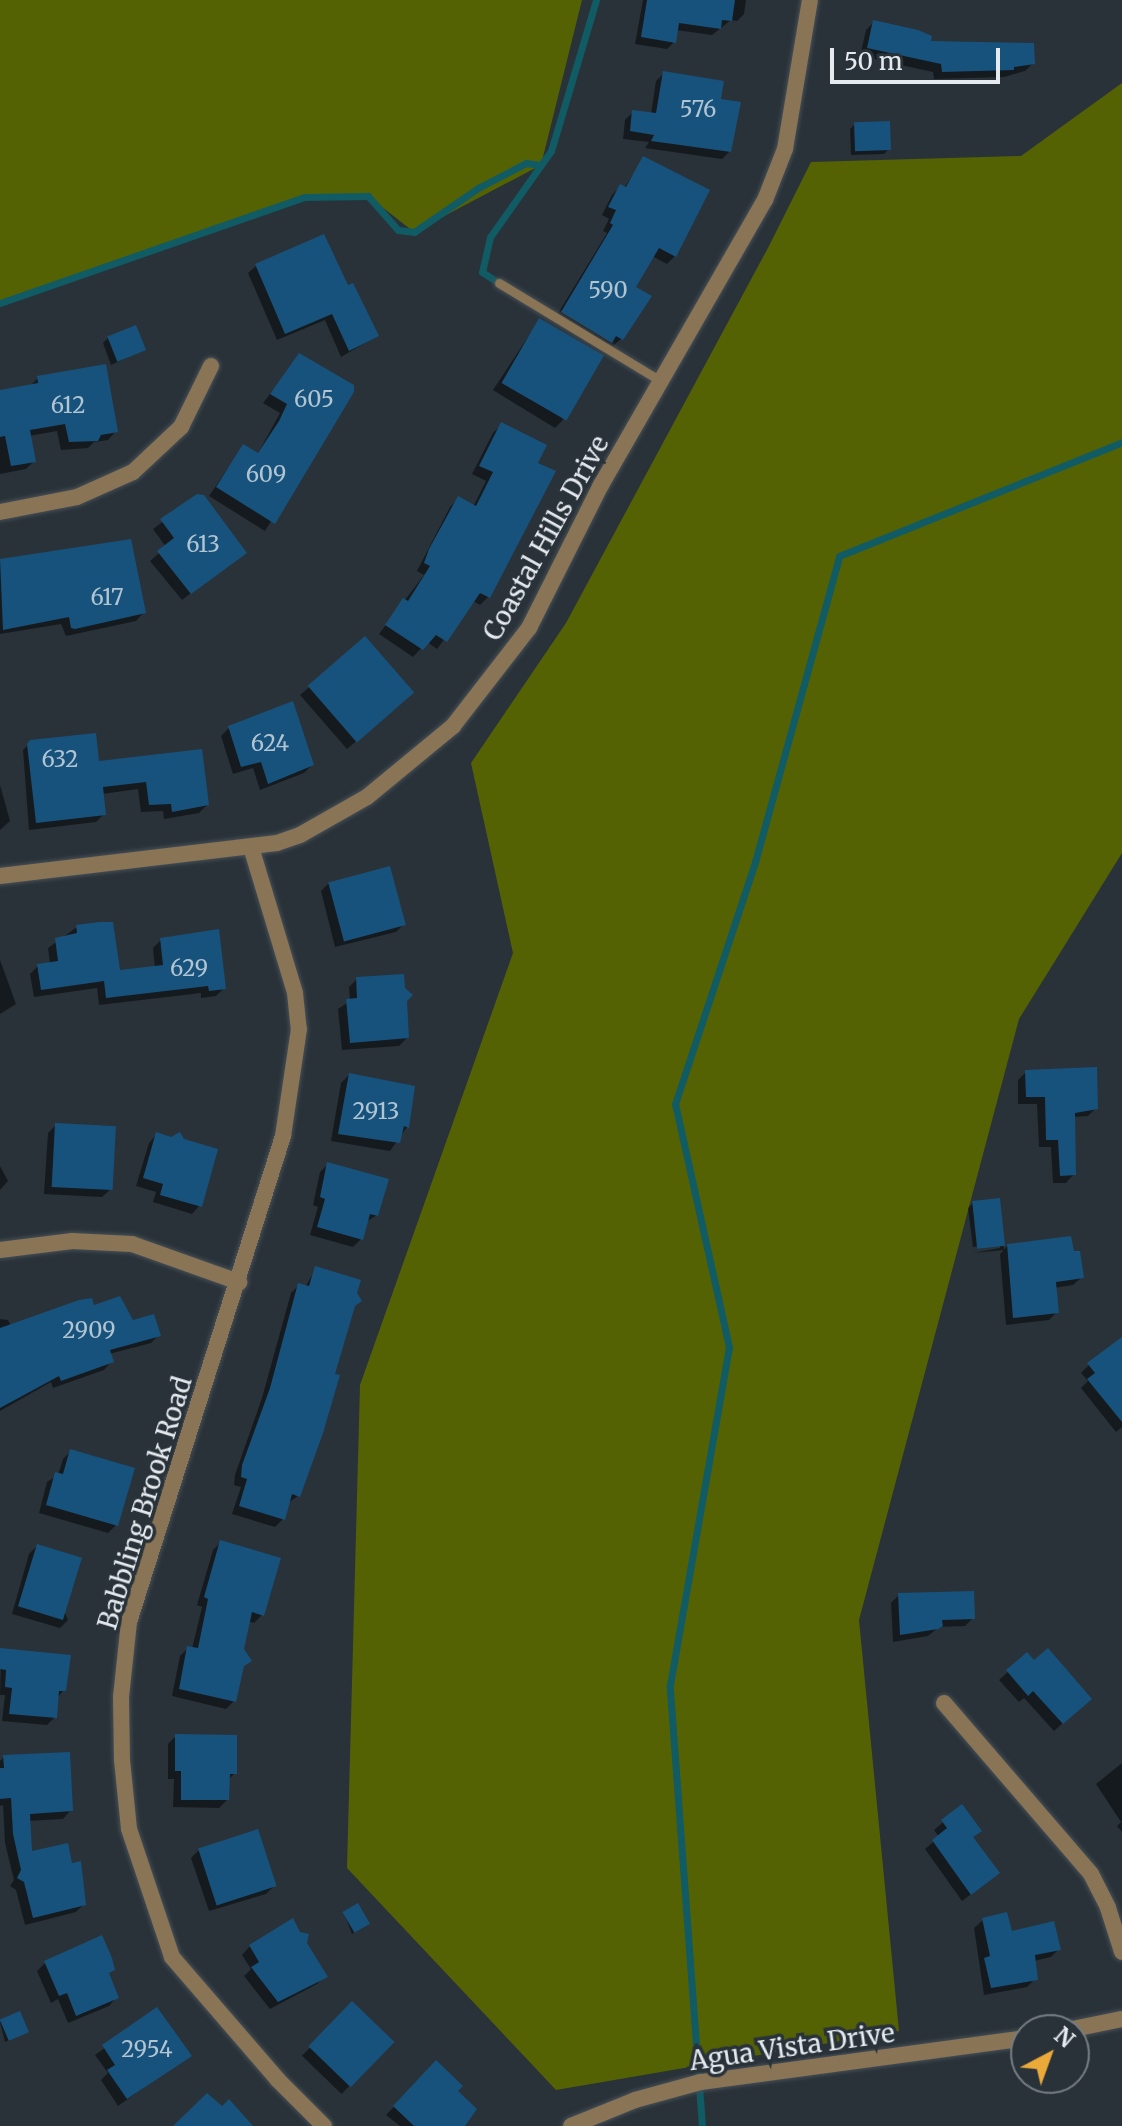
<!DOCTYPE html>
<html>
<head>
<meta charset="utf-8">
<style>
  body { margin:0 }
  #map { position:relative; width:1122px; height:2126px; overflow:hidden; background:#293239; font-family:Merriweather,serif }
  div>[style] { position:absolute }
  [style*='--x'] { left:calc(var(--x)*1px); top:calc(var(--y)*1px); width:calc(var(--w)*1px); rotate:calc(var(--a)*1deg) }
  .green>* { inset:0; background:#556204 }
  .shadow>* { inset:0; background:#0007; transform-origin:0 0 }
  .stream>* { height:7px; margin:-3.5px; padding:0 3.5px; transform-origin:3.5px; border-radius:3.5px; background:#105b64 }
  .building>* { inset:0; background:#17527c; transform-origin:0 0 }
  .roads { filter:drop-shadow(0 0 2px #474f56) drop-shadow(0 0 2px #474f56) }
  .service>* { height:9px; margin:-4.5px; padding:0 4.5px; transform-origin:4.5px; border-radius:4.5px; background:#897455 }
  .minor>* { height:16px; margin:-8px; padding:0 8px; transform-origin:8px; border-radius:8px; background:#897455 }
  span { translate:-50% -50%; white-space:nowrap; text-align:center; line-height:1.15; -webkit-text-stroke:7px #293239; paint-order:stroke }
  .number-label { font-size:22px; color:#b1c4d2 }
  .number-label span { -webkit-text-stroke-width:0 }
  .street-label { font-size:26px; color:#e4eaee }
  .north { position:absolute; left:1010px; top:2014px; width:80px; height:80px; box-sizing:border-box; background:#293239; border:2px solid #747c81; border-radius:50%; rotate:41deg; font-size:22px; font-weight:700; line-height:32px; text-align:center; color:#e4eaee }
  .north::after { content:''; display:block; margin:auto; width:28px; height:36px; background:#eba93a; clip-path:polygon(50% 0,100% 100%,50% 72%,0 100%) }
  .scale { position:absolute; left:830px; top:48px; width:170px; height:36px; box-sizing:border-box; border:4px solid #e4eaee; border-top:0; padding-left:10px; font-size:24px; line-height:28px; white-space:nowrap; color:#e4eaee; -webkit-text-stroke:6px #293239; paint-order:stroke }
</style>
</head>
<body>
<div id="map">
  <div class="green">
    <div style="clip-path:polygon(0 0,582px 0,541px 165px,414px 232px,368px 196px,305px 197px,0 303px)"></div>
    <div style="clip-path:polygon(1122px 83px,1122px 853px,1019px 1019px,859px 1620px,899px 2031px,556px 2090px,347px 1868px,360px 1385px,513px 953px,471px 763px,566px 623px,769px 246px,811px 162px,1021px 156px)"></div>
  </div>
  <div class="shadow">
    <div style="clip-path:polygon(643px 0,746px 0,744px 14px,737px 21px,731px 20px,712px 35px,676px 30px,674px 42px,667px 49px,635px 44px)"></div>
    <div style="clip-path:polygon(874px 22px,928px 43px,1033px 63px,1025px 71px,1004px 77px,934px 79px,933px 72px,860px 56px,866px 30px)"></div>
    <div style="clip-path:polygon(663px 74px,719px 101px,729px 152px,722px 159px,645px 148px,649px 142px,623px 139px,625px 120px,633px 112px,651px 114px,656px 81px)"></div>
    <div style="clip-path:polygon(855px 124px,889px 149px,884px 154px,851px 155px,850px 129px)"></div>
    <div style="clip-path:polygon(644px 159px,675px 256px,667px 264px,652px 256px,633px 287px,622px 338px,613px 346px,608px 343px,602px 349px,554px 320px,607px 233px,603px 231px,609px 219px,602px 215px,612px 195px,620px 187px,624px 188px)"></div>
    <div style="clip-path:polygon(323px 237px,347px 288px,377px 336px,341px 357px,325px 320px,277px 340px,248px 273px,256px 266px)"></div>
    <div style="clip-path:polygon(539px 320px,563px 420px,555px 428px,493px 390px)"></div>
    <div style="clip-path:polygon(108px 338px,144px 350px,111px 365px,103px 343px)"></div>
    <div style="clip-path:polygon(299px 356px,352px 391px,265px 531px,209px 496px,243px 446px,257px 455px,280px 413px,263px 403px)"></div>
    <div style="clip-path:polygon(38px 378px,116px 431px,108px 440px,94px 442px,88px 448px,61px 450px,57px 431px,29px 436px,34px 461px,26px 469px,0 474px,0 393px,29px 387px)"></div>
    <div style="clip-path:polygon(501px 425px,536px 464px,488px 597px,480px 605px,473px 601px,437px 649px,427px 642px,413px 657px,379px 634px,424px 575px,417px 571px,450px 507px,458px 499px,473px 507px,486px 481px,472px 474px,493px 433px)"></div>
    <div style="clip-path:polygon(197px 496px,244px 553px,182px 600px,150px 561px,166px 547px,153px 529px)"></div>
    <div style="clip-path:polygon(130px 541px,144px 612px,136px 621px,66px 636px,61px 624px,0 634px,0 561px)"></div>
    <div style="clip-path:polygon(365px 639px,404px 701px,347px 749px,300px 695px)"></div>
    <div style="clip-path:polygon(229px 728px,312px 765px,304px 773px,260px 790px,253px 768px,233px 774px,221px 736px)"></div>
    <div style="clip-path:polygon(31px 742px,98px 763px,207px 805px,199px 813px,164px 819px,163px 811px,141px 812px,138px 789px,102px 794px,104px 814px,96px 822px,29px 830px,23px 750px)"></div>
    <div style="clip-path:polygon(0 785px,10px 821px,0 830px)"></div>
    <div style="clip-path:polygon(329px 883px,404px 924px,396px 932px,335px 947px,321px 891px)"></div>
    <div style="clip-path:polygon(77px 927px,118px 972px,155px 968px,153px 948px,161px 940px,224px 988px,216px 996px,201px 998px,201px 993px,99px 1005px,97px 988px,34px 997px,30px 974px,38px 966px,50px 964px,48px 948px)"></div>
    <div style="clip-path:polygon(0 960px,16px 1004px,0 1014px)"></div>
    <div style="clip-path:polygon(357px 979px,405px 1000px,407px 1038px,399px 1046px,342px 1050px,338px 1009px,350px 1001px,349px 987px)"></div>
    <div style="clip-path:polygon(1026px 1072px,1096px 1108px,1088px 1116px,1073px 1117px,1074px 1174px,1066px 1183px,1053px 1183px,1051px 1147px,1039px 1147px,1037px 1104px,1018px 1104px,1018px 1080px)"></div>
    <div style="clip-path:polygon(349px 1075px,407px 1127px,390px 1151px,331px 1141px,341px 1083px)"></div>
    <div style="clip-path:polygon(56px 1125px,111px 1189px,102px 1197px,44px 1194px,48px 1133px)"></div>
    <div style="clip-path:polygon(157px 1134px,200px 1205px,192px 1214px,153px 1202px,156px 1192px,136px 1186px,149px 1143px)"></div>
    <div style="clip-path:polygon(328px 1164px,377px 1215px,366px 1222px,361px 1239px,353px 1247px,310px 1235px,318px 1207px,313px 1205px,320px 1172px)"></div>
    <div style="clip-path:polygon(0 1166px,8px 1181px,0 1190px)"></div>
    <div style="clip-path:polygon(998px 1200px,1004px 1250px,973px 1253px,1000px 1248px,1000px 1244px,973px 1247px,968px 1208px,973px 1203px)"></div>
    <div style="clip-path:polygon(1008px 1245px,1082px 1277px,1073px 1285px,1054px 1288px,1057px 1312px,1049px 1320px,1006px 1325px,1000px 1254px)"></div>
    <div style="clip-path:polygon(316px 1269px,355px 1293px,298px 1496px,288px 1503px,283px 1519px,275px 1527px,232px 1514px,241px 1487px,234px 1485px,235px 1475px,262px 1398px,291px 1293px,299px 1285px,305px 1287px)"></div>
    <div style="clip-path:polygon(93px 1308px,159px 1335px,151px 1343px,109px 1354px,111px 1362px,104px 1370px,53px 1388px,51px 1382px,0 1411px,0 1319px,8px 1320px,11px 1326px)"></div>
    <div style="clip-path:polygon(1122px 1349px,1122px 1427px,1116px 1432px,1081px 1388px,1088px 1381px,1081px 1373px,1089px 1365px)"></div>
    <div style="clip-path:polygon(71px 1451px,116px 1525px,108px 1533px,39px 1513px,47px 1482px,58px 1475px,63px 1459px)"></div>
    <div style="clip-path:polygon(221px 1542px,262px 1615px,254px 1623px,248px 1621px,234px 1701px,226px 1709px,172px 1696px,180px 1656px,188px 1648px,192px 1649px,202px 1607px,197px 1605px,213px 1550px)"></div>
    <div style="clip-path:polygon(37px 1546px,68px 1620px,60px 1628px,12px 1614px,29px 1554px)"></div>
    <div style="clip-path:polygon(899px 1595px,973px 1618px,965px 1626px,939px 1627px,928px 1636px,893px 1642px,891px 1603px)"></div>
    <div style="clip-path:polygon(1027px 1655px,1081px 1707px,1054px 1731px,1024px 1698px,1019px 1702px,999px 1680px)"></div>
    <div style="clip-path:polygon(1px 1659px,64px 1690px,57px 1698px,55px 1717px,47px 1725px,2px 1721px,5px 1695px,0 1695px)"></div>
    <div style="clip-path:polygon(176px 1736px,235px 1773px,227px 1781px,227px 1800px,219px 1808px,173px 1807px,174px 1779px,168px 1779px,168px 1744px)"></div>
    <div style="clip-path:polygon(4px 1757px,71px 1810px,63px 1819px,28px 1821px,30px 1854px,84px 1904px,76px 1912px,25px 1925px,16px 1890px,10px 1886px,14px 1880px,5px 1843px,3px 1805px,0 1806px,0 1761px)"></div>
    <div style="clip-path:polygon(1122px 1763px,1122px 1832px,1117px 1826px,1121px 1822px,1096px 1784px)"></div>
    <div style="clip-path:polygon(961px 1807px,989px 1881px,962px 1901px,925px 1849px,939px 1837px,934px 1830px)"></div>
    <div style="clip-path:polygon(199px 1850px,274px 1886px,266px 1894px,209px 1911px,191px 1858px)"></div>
    <div style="clip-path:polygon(344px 1913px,365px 1926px,352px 1934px)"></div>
    <div style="clip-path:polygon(983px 1920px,1010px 1934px,1059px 1949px,1051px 1957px,1034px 1961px,1035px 1979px,1027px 1987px,984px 1995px,974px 1928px)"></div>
    <div style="clip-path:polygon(299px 1933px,325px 1976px,317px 1984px,270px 2009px,244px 1976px,251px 1969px,242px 1955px,250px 1946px)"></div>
    <div style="clip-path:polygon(46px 1962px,113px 1969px,107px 1975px,117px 1997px,109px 2006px,68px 2023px,58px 1999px,51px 2003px,37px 1971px)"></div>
    <div style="left:352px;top:2004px;width:55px;height:72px;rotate:44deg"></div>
    <div style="clip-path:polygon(157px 2010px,190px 2055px,118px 2106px,101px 2080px,108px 2073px,95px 2055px)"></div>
    <div style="clip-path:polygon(19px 2013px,25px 2033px,5px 2042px,0 2022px)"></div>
    <div style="clip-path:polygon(436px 2063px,455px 2092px,459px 2126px,400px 2126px,386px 2115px)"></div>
  </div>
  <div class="stream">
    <div style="--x:499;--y:283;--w:20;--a:-147"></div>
    <div style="--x:482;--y:272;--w:36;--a:-77"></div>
    <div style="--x:490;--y:237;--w:105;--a:-54.7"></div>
    <div style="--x:551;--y:151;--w:158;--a:-73.4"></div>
    <div style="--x:0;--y:303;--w:323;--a:-19.2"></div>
    <div style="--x:305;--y:197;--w:63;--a:-0.9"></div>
    <div style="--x:368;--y:196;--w:45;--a:48.6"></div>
    <div style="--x:398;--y:230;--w:16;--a:7"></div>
    <div style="--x:414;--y:232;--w:78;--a:-34.5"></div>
    <div style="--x:478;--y:188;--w:54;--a:-27.5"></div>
    <div style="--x:526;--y:163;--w:15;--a:8"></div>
    <div style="--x:702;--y:2126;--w:442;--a:-94.2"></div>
    <div style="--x:670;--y:1685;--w:343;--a:-80.1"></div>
    <div style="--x:729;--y:1347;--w:249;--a:-102.5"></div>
    <div style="--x:675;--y:1104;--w:255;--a:-71.7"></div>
    <div style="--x:755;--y:862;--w:317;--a:-74.6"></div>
    <div style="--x:839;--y:556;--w:305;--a:-21.9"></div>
  </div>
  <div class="building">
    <div style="clip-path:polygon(647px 0,735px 0,732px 21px,722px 20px,721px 29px,679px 23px,676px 43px,641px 37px)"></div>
    <div style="clip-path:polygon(873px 20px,918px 30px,932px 36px,931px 41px,1034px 43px,1035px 64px,1014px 67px,1014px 70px,942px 72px,941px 64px,867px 48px)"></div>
    <div style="clip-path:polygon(663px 71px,724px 81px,721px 99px,741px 102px,731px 152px,651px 141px,654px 135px,630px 131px,632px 110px,656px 113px)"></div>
    <div style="left:890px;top:121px;width:29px;height:36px;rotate:88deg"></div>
    <div style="clip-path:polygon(643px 156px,710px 190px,676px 257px,659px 248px,636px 287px,652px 296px,623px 340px,616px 336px,612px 343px,561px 312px,613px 225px,610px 223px,616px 210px,608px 207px,620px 184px,626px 187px)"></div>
    <div style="clip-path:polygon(324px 234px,348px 285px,353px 283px,379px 336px,349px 351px,332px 314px,285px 334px,255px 264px)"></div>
    <div style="left:539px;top:318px;width:75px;height:75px;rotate:30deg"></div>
    <div style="left:136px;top:325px;width:27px;height:31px;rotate:68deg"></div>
    <div style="clip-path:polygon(299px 353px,354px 385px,354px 392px,275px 524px,216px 487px,243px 444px,258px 453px,279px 421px,287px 404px,270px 394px)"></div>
    <div style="clip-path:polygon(106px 364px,118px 432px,101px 435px,98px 441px,69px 442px,65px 424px,30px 430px,36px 462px,11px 466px,5px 436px,0 437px,0 390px,38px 383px,37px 376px)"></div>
    <div style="clip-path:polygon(501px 422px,547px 445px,538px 463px,556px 471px,490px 598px,480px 593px,447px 642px,436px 635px,423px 650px,385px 625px,403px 598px,408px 601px,430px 566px,424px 563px,429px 549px,458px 496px,476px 506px,493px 472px,479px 466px)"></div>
    <div style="clip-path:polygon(197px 494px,204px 495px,247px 553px,191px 594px,157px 551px,174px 538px,160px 519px)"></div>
    <div style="clip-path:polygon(131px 539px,146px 613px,75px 629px,71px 628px,69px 617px,3px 630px,0 559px)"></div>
    <div style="left:365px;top:636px;width:75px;height:76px;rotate:49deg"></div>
    <div style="clip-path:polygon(293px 701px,314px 765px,268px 784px,261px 762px,241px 767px,228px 726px)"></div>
    <div style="clip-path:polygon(96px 733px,99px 761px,202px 749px,209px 805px,172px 812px,171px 804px,149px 805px,146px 782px,103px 787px,106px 815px,36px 823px,27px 744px,30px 740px)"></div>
    <div style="left:390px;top:866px;width:61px;height:64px;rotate:75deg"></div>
    <div style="clip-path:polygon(99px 922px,113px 922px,120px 970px,163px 965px,160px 938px,219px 929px,226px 989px,209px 991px,208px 986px,106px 998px,104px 981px,41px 990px,37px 964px,58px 961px,55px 938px,77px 933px,76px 925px)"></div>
    <div style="clip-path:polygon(404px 974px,405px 988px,413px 995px,407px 1001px,409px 1038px,350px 1043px,346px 999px,357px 998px,356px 977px)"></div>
    <div style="clip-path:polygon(1097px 1067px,1098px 1109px,1075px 1113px,1076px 1175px,1060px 1176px,1058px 1140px,1046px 1140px,1045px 1097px,1026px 1097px,1025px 1070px)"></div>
    <div style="clip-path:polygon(349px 1073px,415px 1086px,409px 1128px,404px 1126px,400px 1143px,338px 1134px)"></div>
    <div style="left:55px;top:1123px;width:61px;height:64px;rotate:3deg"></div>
    <div style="clip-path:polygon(156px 1132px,171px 1137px,180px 1132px,184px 1139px,218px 1149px,202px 1207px,160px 1195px,163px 1184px,143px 1178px)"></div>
    <div style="clip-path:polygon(327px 1162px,389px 1179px,378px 1216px,370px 1214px,363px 1240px,317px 1227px,325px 1199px,320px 1197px)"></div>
    <div style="left:1000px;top:1198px;width:48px;height:28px;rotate:84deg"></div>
    <div style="clip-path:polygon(1071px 1236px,1074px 1251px,1080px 1251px,1084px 1278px,1056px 1282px,1059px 1313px,1013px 1318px,1007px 1244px)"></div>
    <div style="clip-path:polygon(315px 1266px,361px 1280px,357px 1293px,362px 1301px,355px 1306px,335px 1374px,340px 1375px,323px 1433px,300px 1497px,292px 1494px,285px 1520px,239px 1506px,247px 1479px,241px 1477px,242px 1465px,270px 1388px,298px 1283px,309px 1286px)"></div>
    <div style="clip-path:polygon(120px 1296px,133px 1320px,154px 1314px,161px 1336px,110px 1350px,114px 1362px,61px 1381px,59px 1376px,0 1408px,0 1328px,79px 1300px,92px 1298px,94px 1305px)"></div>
    <div style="clip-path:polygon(1122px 1337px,1122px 1422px,1087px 1379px,1095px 1373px,1087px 1363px)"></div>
    <div style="clip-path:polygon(70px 1449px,135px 1468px,118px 1526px,46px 1505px,55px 1472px,63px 1474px)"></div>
    <div style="clip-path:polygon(220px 1540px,281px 1558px,264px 1616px,252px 1612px,244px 1649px,252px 1661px,244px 1666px,236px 1702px,179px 1689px,187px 1646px,198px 1648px,208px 1599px,204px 1597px)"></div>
    <div style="left:37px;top:1544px;width:47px;height:65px;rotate:17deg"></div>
    <div style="clip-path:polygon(974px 1591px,975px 1619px,942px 1620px,943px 1626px,938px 1629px,900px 1635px,898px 1593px)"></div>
    <div style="clip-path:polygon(0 1648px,71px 1655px,66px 1691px,59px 1691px,57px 1718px,9px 1714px,12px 1688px,5px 1687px,6px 1670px,0 1669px)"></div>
    <div style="clip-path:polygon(1048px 1648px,1092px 1699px,1063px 1724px,1033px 1691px,1028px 1696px,1006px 1670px,1027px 1652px,1034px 1660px)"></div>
    <div style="clip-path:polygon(175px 1734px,237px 1735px,237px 1774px,230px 1774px,229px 1800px,181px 1800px,181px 1771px,175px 1771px)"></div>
    <div style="clip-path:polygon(70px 1752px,73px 1811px,30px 1814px,32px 1851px,68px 1843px,72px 1863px,81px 1861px,86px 1905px,33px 1918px,24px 1882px,17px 1878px,21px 1870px,13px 1834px,11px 1798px,0 1799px,0 1768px,4px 1768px,3px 1755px)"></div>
    <div style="clip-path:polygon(962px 1804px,982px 1831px,973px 1837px,1000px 1873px,971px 1895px,932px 1840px,947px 1828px,941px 1820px)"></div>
    <div style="left:258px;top:1829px;width:60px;height:63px;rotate:72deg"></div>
    <div style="left:358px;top:1903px;width:24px;height:18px;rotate:60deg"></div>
    <div style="clip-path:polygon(1007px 1912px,1012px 1931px,1054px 1921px,1061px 1950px,1035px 1955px,1038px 1980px,991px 1988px,984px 1958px,990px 1956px,982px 1918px)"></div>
    <div style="clip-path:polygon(293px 1918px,300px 1932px,309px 1934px,307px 1943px,328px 1977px,278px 2002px,251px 1967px,259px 1962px,249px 1945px)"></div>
    <div style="clip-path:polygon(102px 1935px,112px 1958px,115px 1970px,109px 1973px,119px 1998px,76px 2016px,67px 1993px,59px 1996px,44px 1961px)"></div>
    <div style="left:352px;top:2001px;width:59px;height:63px;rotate:44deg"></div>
    <div style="clip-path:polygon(157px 2007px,192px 2056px,127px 2099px,107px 2070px,115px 2065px,102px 2045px)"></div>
    <div style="left:20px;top:2011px;width:23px;height:22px;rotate:67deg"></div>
    <div style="clip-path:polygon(436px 2060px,463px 2086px,458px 2091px,477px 2109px,465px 2126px,414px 2126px,393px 2106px)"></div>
    <div style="clip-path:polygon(207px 2093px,222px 2106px,229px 2099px,253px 2126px,173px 2126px)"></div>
  </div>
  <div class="roads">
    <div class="service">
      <div style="--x:499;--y:283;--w:189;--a:31.2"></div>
    </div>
    <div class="minor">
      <div style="--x:0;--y:512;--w:78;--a:-11"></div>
      <div style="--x:77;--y:497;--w:61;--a:-24.1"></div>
      <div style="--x:133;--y:472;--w:66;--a:-43.2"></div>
      <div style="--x:181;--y:427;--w:68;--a:-63.8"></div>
      <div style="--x:251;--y:847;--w:152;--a:73.2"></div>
      <div style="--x:295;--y:993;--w:36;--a:84"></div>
      <div style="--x:299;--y:1029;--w:108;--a:98.5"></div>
      <div style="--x:283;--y:1136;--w:510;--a:107.58"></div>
      <div style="--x:129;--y:1622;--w:75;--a:96.1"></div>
      <div style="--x:121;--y:1697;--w:63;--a:89.1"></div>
      <div style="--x:122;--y:1760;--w:69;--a:84.2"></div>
      <div style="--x:129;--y:1829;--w:135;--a:71.4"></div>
      <div style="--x:172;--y:1957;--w:162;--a:49.2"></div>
      <div style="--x:278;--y:2080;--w:65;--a:45"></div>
      <div style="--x:0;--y:876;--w:279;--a:-6.8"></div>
      <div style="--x:277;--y:843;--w:24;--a:-19"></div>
      <div style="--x:300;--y:835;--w:77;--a:-29.6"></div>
      <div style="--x:367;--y:797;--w:112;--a:-39.5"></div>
      <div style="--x:453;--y:726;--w:124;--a:-52.2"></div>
      <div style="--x:529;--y:628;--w:160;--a:-63.3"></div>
      <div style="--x:601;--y:485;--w:329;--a:-60.1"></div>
      <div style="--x:765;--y:200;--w:55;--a:-68.6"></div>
      <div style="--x:785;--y:149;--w:151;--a:-80.5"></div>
      <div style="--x:0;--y:1250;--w:73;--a:-7.1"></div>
      <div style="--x:72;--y:1241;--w:60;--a:2.9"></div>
      <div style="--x:132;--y:1244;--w:114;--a:19.6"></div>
      <div style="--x:944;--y:1703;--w:225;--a:49.3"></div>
      <div style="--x:1091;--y:1874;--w:38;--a:63"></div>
      <div style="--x:1108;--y:1908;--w:46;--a:72.3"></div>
      <div style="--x:1068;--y:2030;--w:55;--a:-11.5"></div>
      <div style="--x:571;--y:2126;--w:69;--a:-22.1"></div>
      <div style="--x:635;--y:2100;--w:68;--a:-15.3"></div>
      <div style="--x:701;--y:2082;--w:328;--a:-7.7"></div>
    </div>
  </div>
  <div class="number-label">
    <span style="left:698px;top:110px">576</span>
    <span style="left:608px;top:291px">590</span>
    <span style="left:314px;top:400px">605</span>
    <span style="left:68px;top:406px">612</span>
    <span style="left:266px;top:475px">609</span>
    <span style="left:203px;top:545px">613</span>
    <span style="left:107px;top:598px">617</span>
    <span style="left:270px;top:744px">624</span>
    <span style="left:60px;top:760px">632</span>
    <span style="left:189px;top:969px">629</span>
    <span style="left:376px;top:1112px">2913</span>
    <span style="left:89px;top:1331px">2909</span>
    <span style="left:147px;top:2050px">2954</span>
  </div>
  <div class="street-label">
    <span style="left:546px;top:538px;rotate:-61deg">Coastal Hills Drive</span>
    <span style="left:145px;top:1503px;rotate:-73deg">Babbling Brook Road</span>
    <span style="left:792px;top:2047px;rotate:-8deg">Agua Vista Drive</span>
  </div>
  <div class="north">N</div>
  <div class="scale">50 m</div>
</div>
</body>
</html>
